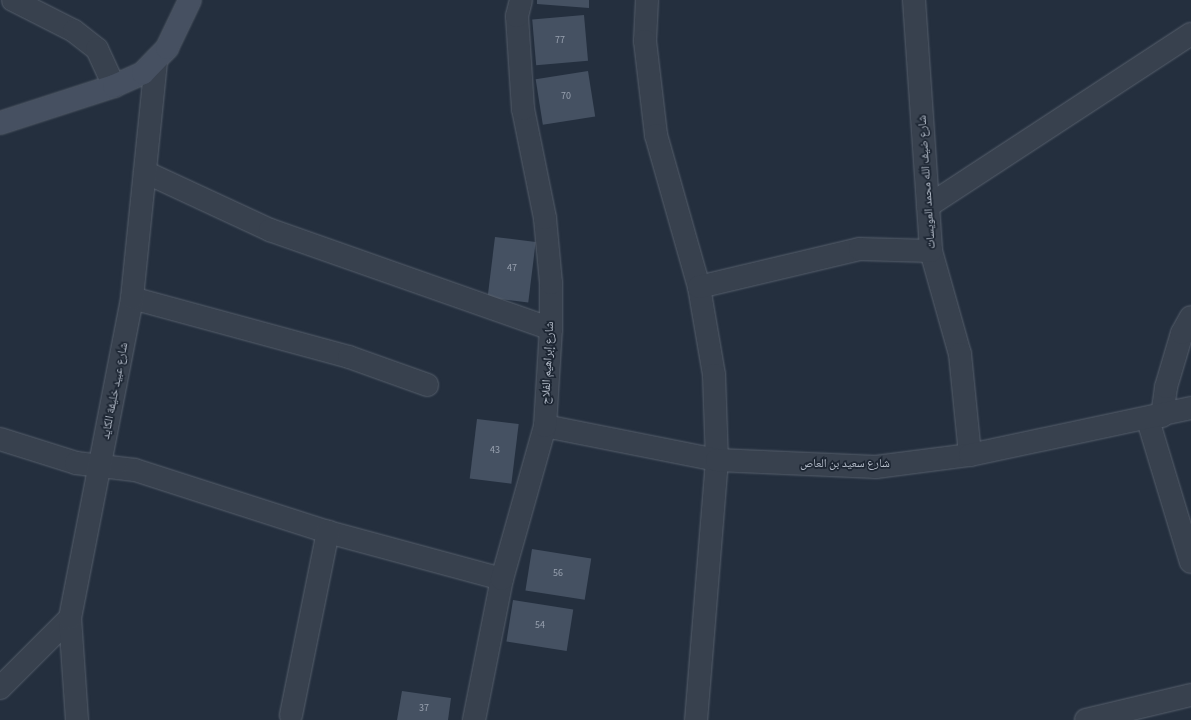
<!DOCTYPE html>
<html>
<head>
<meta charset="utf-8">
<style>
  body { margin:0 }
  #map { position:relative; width:1191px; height:720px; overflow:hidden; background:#242f3e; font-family:"Source Sans 3","Noto Naskh Arabic",sans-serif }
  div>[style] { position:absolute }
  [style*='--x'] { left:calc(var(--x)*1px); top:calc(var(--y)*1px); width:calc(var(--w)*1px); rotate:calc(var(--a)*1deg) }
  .building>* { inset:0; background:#455162; transform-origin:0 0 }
  .roads { filter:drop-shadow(0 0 1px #565f6c) drop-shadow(0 0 1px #565f6c) }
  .street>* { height:22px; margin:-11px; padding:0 11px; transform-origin:11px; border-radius:11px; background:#38414e }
  .secondary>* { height:22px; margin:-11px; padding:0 11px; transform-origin:11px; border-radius:11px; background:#465061 }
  span { translate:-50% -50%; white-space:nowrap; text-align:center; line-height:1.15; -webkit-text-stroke:3.5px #1d2633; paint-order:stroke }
  .number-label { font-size:10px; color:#98a1af }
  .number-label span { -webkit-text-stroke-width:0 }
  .street-label { font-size:12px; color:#b4bcc9 }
</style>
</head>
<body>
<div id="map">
  <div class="building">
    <div style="clip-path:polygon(537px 0,589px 0,589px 8px,537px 4px)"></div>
    <div style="left:584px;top:15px;width:46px;height:52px;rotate:85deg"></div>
    <div style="left:588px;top:71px;width:46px;height:53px;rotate:81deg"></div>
    <div style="left:495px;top:237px;width:41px;height:61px;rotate:7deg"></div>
    <div style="left:477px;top:419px;width:42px;height:60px;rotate:7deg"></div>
    <div style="left:532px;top:549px;width:60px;height:42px;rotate:9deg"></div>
    <div style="left:513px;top:600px;width:61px;height:42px;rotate:9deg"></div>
    <div style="clip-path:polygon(402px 691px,451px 698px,448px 720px,397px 720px)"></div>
  </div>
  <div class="roads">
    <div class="street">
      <div style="--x:13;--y:0;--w:68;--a:26.9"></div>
      <div style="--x:74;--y:31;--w:29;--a:38"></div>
      <div style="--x:97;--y:49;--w:41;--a:65.3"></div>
      <div style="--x:647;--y:0;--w:41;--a:92.8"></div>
      <div style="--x:645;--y:41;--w:95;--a:83.3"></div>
      <div style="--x:656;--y:135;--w:158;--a:74.2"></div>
      <div style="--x:699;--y:287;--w:89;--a:80.3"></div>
      <div style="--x:714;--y:375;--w:85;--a:88"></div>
      <div style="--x:717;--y:460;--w:261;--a:94.6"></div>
      <div style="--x:914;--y:0;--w:252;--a:86.1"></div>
      <div style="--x:931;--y:251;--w:107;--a:74.3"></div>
      <div style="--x:960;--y:354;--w:101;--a:84.3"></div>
      <div style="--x:145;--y:172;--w:138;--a:24.9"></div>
      <div style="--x:270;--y:230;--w:298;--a:19.4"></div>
      <div style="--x:928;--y:206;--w:314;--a:-33.2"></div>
      <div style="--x:699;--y:287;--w:165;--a:-13.3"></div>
      <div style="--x:860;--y:249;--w:71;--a:1.6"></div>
      <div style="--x:132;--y:298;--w:225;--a:15.2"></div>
      <div style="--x:349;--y:357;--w:83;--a:19.7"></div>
      <div style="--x:1162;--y:416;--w:29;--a:-82"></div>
      <div style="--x:1166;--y:387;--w:56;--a:-73.5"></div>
      <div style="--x:1182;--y:333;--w:18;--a:-61"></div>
      <div style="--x:1148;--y:420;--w:148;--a:73.2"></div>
      <div style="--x:545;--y:426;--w:175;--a:11.2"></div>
      <div style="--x:717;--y:460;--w:159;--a:2.5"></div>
      <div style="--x:876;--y:467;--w:95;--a:-7.3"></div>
      <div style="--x:970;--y:455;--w:226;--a:-12"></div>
      <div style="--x:0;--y:439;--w:80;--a:17.5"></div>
      <div style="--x:76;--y:463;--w:59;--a:6.8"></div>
      <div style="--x:135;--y:470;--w:203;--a:17.8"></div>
      <div style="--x:328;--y:532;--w:180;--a:15.1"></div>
      <div style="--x:0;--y:688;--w:99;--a:-45"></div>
      <div style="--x:291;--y:715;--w:187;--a:-78.6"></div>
      <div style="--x:77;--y:720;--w:102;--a:-93.9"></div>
      <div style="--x:70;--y:618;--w:326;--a:-79"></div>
      <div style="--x:132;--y:298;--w:239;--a:-84.2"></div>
      <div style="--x:474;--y:720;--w:144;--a:-78.8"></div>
      <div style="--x:502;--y:579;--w:159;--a:-74.3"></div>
      <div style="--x:545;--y:426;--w:97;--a:-86.5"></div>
      <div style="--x:551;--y:329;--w:46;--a:-90"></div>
      <div style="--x:551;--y:283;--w:65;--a:-95.3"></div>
      <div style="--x:545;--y:218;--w:111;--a:-101.4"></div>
      <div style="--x:523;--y:109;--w:93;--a:-93.7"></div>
      <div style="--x:517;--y:16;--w:16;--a:-76"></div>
      <div style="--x:1086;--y:720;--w:108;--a:-13.4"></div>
    </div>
    <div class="secondary">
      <div style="--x:0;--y:123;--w:120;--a:-18"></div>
      <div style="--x:114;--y:86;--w:32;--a:-24"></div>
      <div style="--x:143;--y:73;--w:35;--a:-46"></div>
      <div style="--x:167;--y:48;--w:53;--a:-64.4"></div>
    </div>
  </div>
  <div class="number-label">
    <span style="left:560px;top:41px">77</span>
    <span style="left:566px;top:97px">70</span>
    <span style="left:512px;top:269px">47</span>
    <span style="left:495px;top:451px">43</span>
    <span style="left:558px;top:574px">56</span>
    <span style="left:540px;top:626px">54</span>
    <span style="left:424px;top:709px">37</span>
  </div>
  <div class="street-label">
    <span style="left:927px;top:182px;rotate:-94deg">شارع ضيف الله محمد العويسات</span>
    <span style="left:548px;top:363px;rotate:-87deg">شارع إبراهيم الفلاح</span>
    <span style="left:115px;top:391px;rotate:-79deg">شارع عبيد خليفة الكايد</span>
    <span style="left:845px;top:464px">شارع سعيد بن العاص</span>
  </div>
</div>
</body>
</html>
